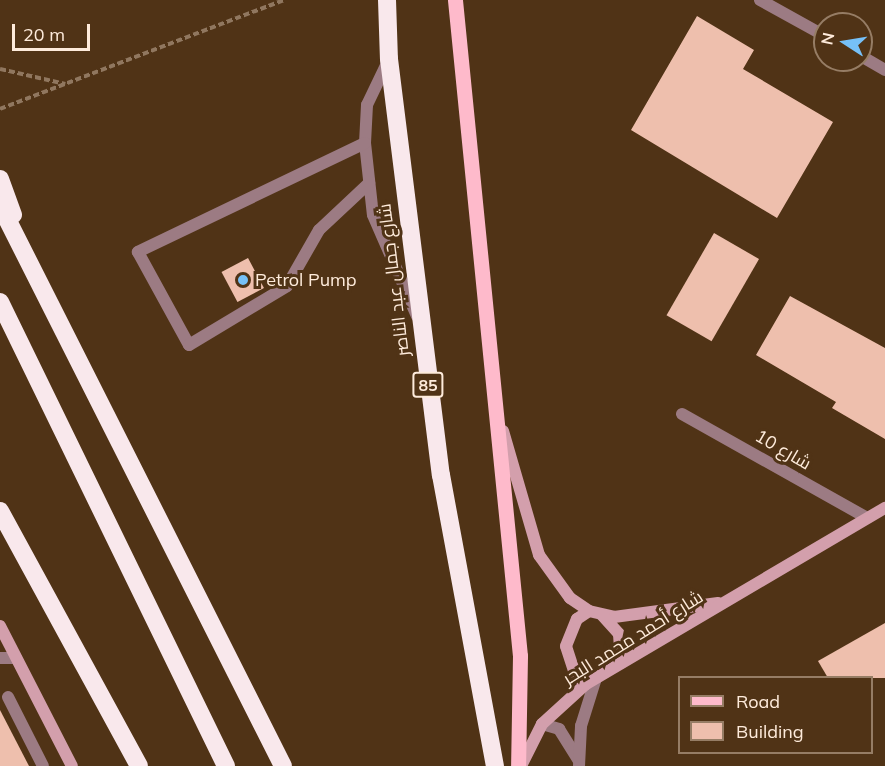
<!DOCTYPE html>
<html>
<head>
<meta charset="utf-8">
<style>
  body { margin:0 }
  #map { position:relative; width:885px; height:766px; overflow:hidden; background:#503316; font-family:Mulish,Cairo,sans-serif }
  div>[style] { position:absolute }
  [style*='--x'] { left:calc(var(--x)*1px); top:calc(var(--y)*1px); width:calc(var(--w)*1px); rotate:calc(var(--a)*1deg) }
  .building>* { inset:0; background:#eebfad; transform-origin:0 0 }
  .path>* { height:4px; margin-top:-2px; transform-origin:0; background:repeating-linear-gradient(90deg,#90775f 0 6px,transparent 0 9px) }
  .lane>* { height:12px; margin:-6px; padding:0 6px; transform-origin:6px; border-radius:6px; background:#9c7b83 }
  .street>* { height:12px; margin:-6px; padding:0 6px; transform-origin:6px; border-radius:6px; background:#9c7b83 }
  .secondary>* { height:12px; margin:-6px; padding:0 6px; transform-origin:6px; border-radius:6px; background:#d39fac }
  .primary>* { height:15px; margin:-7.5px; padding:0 7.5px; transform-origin:7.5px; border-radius:7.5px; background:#febacb }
  .highway>* { height:18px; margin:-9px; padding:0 9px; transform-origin:9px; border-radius:9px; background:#f9e8ec }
  .dots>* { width:16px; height:16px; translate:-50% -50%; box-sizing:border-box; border:3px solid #503316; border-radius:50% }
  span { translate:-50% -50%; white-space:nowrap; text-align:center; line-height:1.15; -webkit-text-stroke:6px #503316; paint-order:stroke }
  .shield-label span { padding:2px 4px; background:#503316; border:2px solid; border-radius:4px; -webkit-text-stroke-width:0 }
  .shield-label { font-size:16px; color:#feebdb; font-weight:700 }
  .poi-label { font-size:18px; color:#feebdb }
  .left { translate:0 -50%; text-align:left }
  .street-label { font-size:18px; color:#feebdb }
  .legend { position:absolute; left:678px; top:676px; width:195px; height:78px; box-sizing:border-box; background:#503316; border:2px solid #967d65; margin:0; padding:8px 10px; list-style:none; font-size:18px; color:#feebdb }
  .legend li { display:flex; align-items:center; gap:12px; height:30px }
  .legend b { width:30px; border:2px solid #967d65 }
  .north { position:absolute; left:813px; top:12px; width:60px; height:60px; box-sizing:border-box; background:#503316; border:2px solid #967d65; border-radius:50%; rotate:282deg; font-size:16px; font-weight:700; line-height:24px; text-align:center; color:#feebdb }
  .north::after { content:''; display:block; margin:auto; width:21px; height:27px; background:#76c0f7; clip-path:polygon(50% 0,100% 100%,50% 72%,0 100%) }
  .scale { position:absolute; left:12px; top:24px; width:78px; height:27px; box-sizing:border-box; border:3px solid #feebdb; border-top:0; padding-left:8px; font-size:18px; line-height:21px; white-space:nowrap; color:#feebdb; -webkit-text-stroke:4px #503316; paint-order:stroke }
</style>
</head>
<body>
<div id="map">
  <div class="building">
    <div style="clip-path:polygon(697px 16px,754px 50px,743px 69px,833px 122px,777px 218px,631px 130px)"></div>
    <div style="left:714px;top:233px;width:52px;height:95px;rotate:30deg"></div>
    <div style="left:248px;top:258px;width:34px;height:30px;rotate:62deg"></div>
    <div style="clip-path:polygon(790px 296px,885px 348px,885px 439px,832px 408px,836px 402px,756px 355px)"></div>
    <div style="clip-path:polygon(885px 623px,885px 678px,828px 678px,818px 661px)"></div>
    <div style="clip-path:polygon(0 710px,29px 766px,0 766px)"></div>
  </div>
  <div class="path">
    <div style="--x:0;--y:69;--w:67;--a:13"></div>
    <div style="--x:0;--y:109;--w:304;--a:-21"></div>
  </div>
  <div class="lane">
    <div style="--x:389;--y:59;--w:51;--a:115.6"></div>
    <div style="--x:367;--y:105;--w:38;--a:93"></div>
    <div style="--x:365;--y:143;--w:72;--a:83.7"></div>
    <div style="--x:373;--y:215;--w:110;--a:66.5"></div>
    <div style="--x:365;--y:143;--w:252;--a:154.4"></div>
    <div style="--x:138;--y:252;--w:106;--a:61.3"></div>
    <div style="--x:189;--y:345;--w:114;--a:-31"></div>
    <div style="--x:287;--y:286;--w:64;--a:-60.3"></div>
    <div style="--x:319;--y:230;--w:69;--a:-43.2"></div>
    <div style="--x:0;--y:658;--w:16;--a:0"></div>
    <div style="--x:8;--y:697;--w:77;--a:63.1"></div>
    <div style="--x:542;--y:724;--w:18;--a:16"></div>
    <div style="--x:559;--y:729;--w:36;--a:58"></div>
    <div style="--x:579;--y:766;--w:40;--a:-87.1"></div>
    <div style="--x:581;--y:726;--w:50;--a:-72.6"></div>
  </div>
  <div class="street">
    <div style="--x:760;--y:0;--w:74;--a:29"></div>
    <div style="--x:861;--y:56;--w:28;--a:30"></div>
    <div style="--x:682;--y:414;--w:212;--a:29.3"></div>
  </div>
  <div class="secondary">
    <div style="--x:503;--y:431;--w:129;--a:73.8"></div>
    <div style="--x:539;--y:555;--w:53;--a:54.2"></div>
    <div style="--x:570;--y:598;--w:23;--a:34"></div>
    <div style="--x:589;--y:611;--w:26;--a:13"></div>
    <div style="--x:614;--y:617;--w:105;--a:-7.7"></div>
    <div style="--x:602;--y:615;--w:25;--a:48"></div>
    <div style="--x:619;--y:634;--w:29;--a:86"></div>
    <div style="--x:0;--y:626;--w:157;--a:62.8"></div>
    <div style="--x:586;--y:684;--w:15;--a:-138"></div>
    <div style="--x:575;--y:674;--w:29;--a:-108"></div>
    <div style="--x:566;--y:646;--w:29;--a:-68"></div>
    <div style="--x:577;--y:619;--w:14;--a:-34"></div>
    <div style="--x:521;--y:766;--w:47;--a:-63.4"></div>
    <div style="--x:542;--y:724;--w:59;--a:-42.3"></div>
    <div style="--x:586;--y:684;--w:347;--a:-30.5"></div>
  </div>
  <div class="primary">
    <div style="--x:455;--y:0;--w:659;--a:84.34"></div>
    <div style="--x:520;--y:656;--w:110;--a:91"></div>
  </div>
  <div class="highway">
    <div style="--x:387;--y:0;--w:59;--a:88.1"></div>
    <div style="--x:389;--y:59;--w:419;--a:82.9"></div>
    <div style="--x:441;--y:475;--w:296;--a:79.5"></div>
    <div style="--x:0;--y:179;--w:38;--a:70"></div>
    <div style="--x:0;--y:205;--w:628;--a:63.23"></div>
    <div style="--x:0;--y:302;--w:516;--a:64.03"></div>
    <div style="--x:0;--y:511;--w:290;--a:61.4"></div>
  </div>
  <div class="dots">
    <div style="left:243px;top:280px;background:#76c0f7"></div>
  </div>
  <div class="shield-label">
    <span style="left:428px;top:385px">85</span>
  </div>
  <div class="poi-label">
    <span class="left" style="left:255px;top:280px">Petrol Pump</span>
  </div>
  <div class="street-label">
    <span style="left:394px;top:280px;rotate:-97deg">شارع جمال عبد الناصر</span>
    <span style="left:783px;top:450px;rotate:30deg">شارع 10</span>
    <span style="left:633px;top:638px;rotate:-32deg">شارع أحمد محمد البحر</span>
  </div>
  <ul class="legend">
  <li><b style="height:8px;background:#febacb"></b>Road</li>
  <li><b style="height:16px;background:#eebfad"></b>Building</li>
  </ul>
  <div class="north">N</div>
  <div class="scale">20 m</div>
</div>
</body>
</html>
